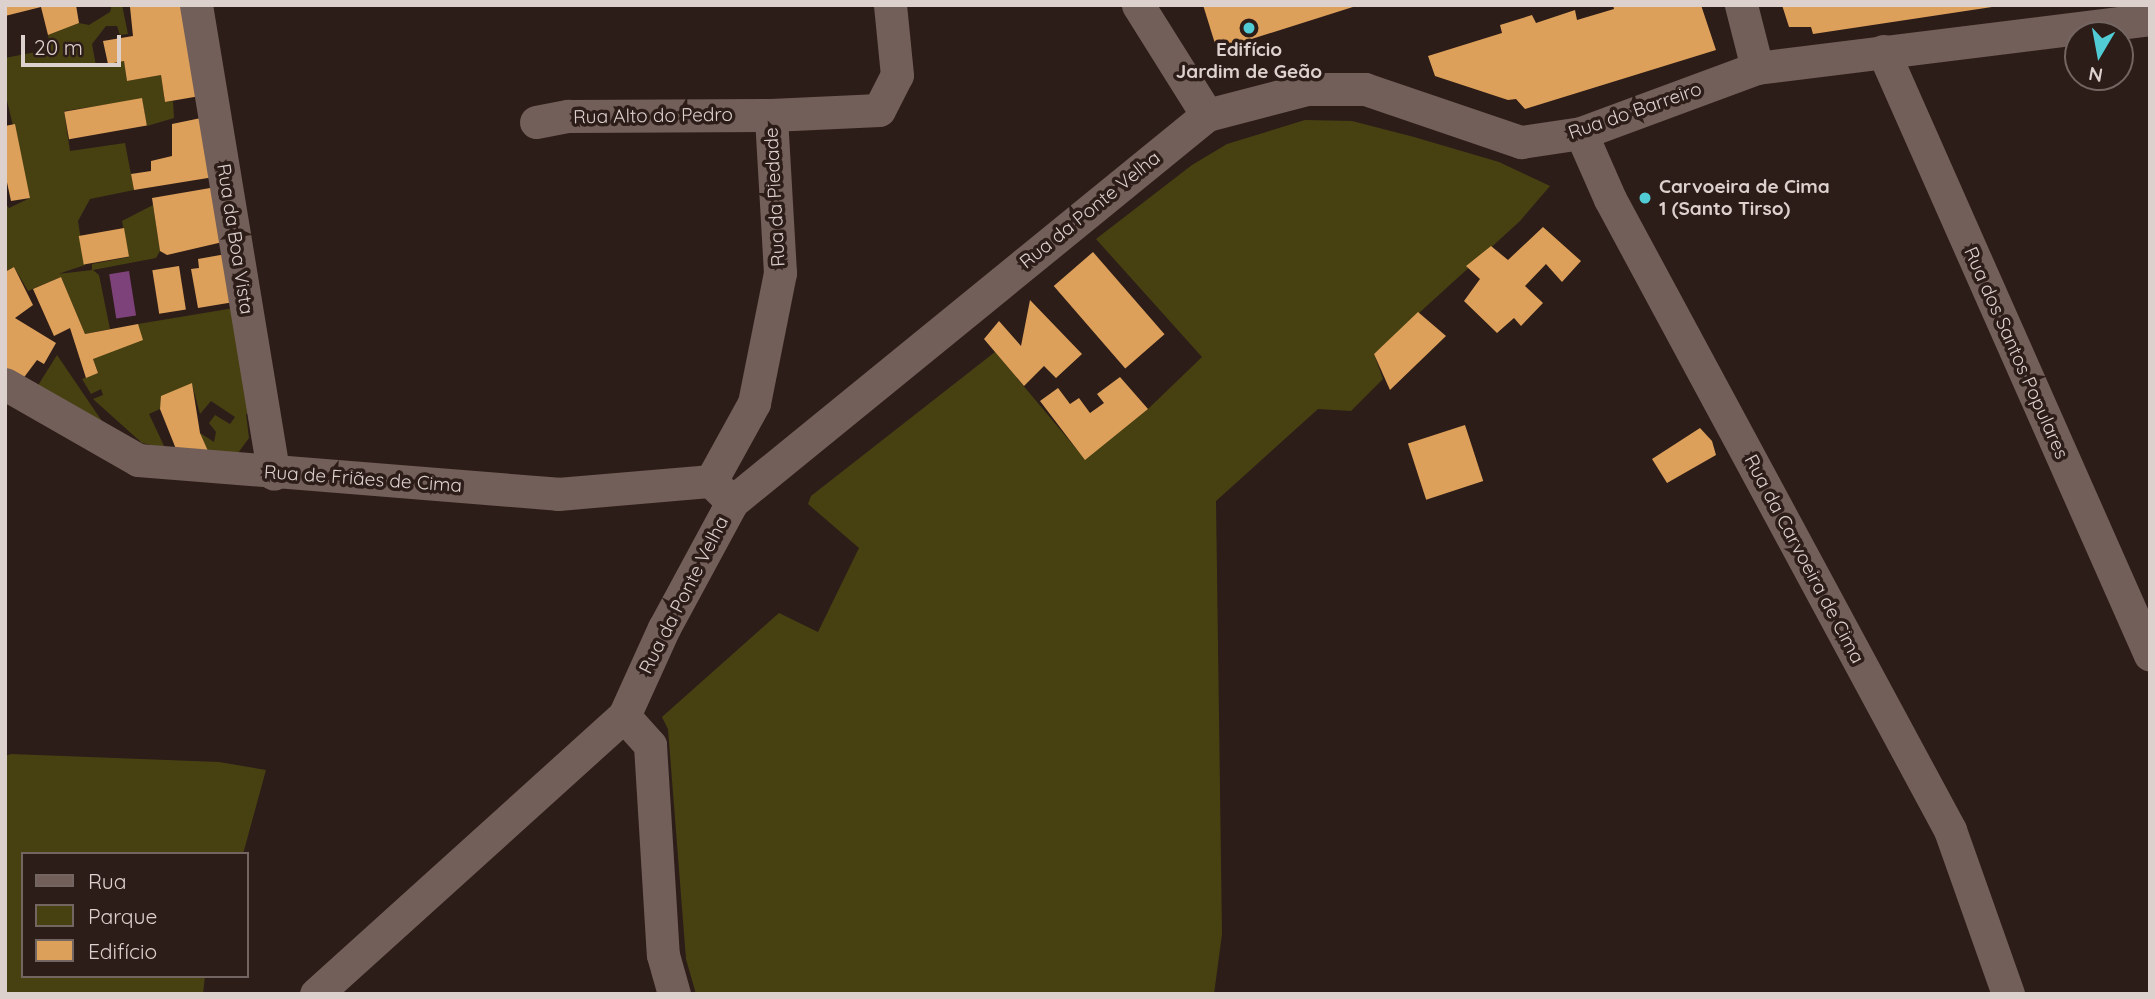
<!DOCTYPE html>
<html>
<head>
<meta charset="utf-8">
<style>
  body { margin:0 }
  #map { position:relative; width:2155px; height:999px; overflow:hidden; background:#2d1d19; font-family:Quicksand,sans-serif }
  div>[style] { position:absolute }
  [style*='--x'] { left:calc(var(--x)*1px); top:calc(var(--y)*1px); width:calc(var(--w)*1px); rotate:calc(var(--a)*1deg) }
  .green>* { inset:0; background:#474112 }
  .water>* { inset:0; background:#7e427b; transform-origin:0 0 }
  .building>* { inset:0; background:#dda05a; transform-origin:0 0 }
  .minor>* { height:33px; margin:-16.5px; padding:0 16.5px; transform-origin:16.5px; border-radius:16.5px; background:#735f5a }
  .dots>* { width:19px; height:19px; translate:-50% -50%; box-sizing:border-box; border:4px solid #2d1d19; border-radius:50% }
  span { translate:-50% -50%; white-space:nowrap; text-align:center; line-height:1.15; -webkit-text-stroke:7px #2d1d19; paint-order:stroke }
  .poi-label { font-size:19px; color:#ddd1ce; font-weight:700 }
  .left { translate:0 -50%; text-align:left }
  .street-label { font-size:19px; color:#ddd1ce }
  .frame { position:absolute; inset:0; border:7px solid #ddd1ce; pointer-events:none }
  .legend { position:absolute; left:21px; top:852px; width:228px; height:126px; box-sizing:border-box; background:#2d1d19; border:2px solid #736561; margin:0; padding:9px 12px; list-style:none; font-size:21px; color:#ddd1ce }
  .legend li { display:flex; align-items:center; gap:14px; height:35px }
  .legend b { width:35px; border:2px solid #736561 }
  .north { position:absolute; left:2064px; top:21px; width:70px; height:70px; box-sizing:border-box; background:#2d1d19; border:2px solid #736561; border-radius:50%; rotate:190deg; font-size:19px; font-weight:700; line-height:28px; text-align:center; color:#ddd1ce }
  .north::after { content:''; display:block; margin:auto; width:24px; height:32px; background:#51ccd4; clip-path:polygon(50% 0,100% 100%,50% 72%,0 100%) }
  .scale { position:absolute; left:21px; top:35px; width:100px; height:32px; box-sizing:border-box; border:4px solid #ddd1ce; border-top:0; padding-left:9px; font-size:21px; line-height:24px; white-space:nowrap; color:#ddd1ce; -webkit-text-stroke:5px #2d1d19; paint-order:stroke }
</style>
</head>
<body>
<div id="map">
  <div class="green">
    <div style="clip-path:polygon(112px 5px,122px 5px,128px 34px,120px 35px,117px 26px,106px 26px,92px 44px,96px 66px,124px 61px,127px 81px,161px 75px,165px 102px,173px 101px,174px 118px,147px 126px,142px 99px,64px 111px,70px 151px,125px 143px,134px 190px,90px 199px,78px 221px,85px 265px,58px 274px,92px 270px,92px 264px,129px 257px,122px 221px,153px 205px,160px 251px,156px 258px,93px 270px,99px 275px,110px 329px,85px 334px,61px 277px,28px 291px,14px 267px,5px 272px,5px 203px,9px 208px,30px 198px,5px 92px,5px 58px,51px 49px,48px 35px,79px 23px,89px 25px,110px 12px)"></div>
    <div style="clip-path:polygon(1305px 120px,1352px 121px,1414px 137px,1499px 162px,1550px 186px,1520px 221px,1374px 354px,1383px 379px,1351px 411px,1318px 409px,1216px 501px,1222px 934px,1214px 994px,696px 994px,686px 959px,668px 729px,662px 717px,779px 613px,818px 632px,859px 548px,808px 504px,811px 496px,995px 352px,1085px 459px,1148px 409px,1202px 357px,1096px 239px,1192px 165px,1227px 144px)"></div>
    <div style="clip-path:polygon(234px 308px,251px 413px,246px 414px,249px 438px,235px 457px,211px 459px,200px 433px,214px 442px,216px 432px,209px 423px,215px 415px,230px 424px,235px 417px,211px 401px,200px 414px,192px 384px,162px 396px,160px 409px,149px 414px,165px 448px,142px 443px,93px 399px,103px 395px,101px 389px,91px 394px,82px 379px,98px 373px,93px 359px,138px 324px)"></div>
    <div style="clip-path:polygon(57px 355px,108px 430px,37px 387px)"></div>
    <div style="clip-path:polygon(11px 754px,219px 762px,266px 770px,243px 854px,23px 854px,23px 976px,205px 976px,203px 994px,5px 994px,5px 756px)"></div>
  </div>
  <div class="water">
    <div style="left:129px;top:271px;width:45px;height:20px;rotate:81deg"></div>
  </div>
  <div class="building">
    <div style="clip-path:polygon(5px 5px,76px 5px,79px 23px,48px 35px,41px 7px,5px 16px)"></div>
    <div style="clip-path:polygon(183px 5px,200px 96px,165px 102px,161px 75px,127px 81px,124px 61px,108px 64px,103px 41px,133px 36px,130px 7px)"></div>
    <div style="clip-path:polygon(1203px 5px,1356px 5px,1356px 6px,1217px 50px)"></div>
    <div style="clip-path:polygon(1613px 5px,1701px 5px,1716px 50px,1525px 109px,1516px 99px,1508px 100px,1435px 76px,1428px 56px,1502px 33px,1500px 25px,1532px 15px,1536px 23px,1575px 10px,1577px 20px,1614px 9px)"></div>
    <div style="clip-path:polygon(1782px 5px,1991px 5px,1992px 7px,1813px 34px,1811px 27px,1789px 27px)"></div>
    <div style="left:142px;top:98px;width:28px;height:79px;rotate:80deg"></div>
    <div style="clip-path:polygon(201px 118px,214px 177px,134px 190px,131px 174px,151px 171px,151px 161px,172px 156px,172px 124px)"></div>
    <div style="clip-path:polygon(15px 124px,30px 198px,11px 201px,5px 173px,5px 126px)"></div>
    <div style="clip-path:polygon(216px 187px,227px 241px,167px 255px,160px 251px,152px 198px)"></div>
    <div style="clip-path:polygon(1543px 227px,1581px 261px,1562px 282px,1546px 264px,1525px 286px,1543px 303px,1521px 326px,1514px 318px,1497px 333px,1464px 301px,1480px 279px,1466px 266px,1491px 246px,1508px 260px)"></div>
    <div style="left:124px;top:228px;width:29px;height:46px;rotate:80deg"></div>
    <div style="left:1093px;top:252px;width:109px;height:52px;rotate:49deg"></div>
    <div style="clip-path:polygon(226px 254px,234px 302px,198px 308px,191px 269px,199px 268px,198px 259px)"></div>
    <div style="left:179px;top:266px;width:44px;height:27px;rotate:81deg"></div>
    <div style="clip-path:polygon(14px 267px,33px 305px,15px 318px,56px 343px,44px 364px,37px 360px,22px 380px,5px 369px,5px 272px)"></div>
    <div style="clip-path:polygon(61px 277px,85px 334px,138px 324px,143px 340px,93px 359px,98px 373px,86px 378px,70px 328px,54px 336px,33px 289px)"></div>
    <div style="clip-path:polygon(1030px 300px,1082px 354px,1056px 378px,1044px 366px,1024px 386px,984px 339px,999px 321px,1021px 346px)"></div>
    <div style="clip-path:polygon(1418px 312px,1446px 336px,1390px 390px,1374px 354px)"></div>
    <div style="clip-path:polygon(1120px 377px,1148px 409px,1085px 460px,1040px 401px,1058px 388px,1070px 404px,1079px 398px,1090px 413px,1104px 403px,1097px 394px)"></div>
    <div style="clip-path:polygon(192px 383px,200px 433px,208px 451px,180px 459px,160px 409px,161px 396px)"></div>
    <div style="left:1465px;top:425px;width:59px;height:60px;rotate:72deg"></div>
    <div style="clip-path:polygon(1700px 428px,1712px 441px,1716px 455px,1667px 483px,1652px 459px)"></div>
  </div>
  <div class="minor">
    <div style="--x:196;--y:5;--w:475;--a:80.6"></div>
    <div style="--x:1138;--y:5;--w:130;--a:57.9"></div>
    <div style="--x:1741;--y:5;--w:65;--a:75.7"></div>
    <div style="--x:1883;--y:51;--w:660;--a:66.15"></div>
    <div style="--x:536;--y:122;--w:33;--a:-11"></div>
    <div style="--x:568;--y:116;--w:203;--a:-0.3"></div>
    <div style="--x:1581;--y:133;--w:72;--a:66.3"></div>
    <div style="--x:1610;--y:199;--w:717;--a:61.68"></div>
    <div style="--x:1950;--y:830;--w:174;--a:70.5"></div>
    <div style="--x:5;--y:384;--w:153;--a:29.7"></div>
    <div style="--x:138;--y:460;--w:421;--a:4.6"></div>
    <div style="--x:558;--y:494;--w:154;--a:-4.9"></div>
    <div style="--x:711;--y:481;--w:30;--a:45"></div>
    <div style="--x:711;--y:481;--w:89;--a:-61.1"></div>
    <div style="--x:754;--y:403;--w:133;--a:-78.7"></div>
    <div style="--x:780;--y:273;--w:158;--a:-93.3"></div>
    <div style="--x:771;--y:115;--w:108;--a:-2.7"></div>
    <div style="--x:879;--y:110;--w:39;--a:-63"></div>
    <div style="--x:897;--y:75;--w:70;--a:-95.7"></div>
    <div style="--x:624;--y:716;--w:39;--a:48"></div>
    <div style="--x:650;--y:745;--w:210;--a:86.5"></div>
    <div style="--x:663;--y:955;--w:41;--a:74.2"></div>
    <div style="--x:316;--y:994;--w:415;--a:-42.1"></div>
    <div style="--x:624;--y:716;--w:97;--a:-65.6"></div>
    <div style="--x:664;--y:628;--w:143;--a:-61.6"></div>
    <div style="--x:732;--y:502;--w:613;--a:-39.17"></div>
    <div style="--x:1207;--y:115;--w:103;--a:-14.6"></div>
    <div style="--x:1307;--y:89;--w:58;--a:0"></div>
    <div style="--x:1365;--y:89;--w:165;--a:18.8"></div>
    <div style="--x:1521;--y:142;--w:61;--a:-8.5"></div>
    <div style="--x:1581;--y:133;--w:188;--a:-20.3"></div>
    <div style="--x:1757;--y:68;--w:396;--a:-7.1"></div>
  </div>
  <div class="dots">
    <div style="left:1249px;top:28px;background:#51ccd4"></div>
    <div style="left:1645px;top:198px;background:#51ccd4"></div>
  </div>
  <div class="poi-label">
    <span style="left:1249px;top:61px">Edifício<br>Jardim de Geão</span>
    <span class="left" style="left:1659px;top:198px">Carvoeira de Cima<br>1 (Santo Tirso)</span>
  </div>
  <div class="street-label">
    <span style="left:1635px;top:111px;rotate:-19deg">Rua do Barreiro</span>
    <span style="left:653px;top:116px;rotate:-1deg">Rua Alto do Pedro</span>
    <span style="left:775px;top:197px;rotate:-93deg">Rua da Piedade</span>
    <span style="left:1090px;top:210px;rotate:-39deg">Rua da Ponte Velha</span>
    <span style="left:235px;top:239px;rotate:81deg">Rua da Boa Vista</span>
    <span style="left:2016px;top:353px;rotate:66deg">Rua dos Santos Populares</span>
    <span style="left:363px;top:479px;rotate:4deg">Rua de Friães de Cima</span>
    <span style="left:1804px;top:559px;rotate:62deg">Rua da Carvoeira de Cima</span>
    <span style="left:684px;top:595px;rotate:-63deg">Rua da Ponte Velha</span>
  </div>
  <div class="frame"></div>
  <ul class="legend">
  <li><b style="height:9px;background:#735f5a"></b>Rua</li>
  <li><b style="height:19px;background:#474112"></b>Parque</li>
  <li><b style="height:19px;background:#dda05a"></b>Edifício</li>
  </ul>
  <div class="north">N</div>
  <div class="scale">20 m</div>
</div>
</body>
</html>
